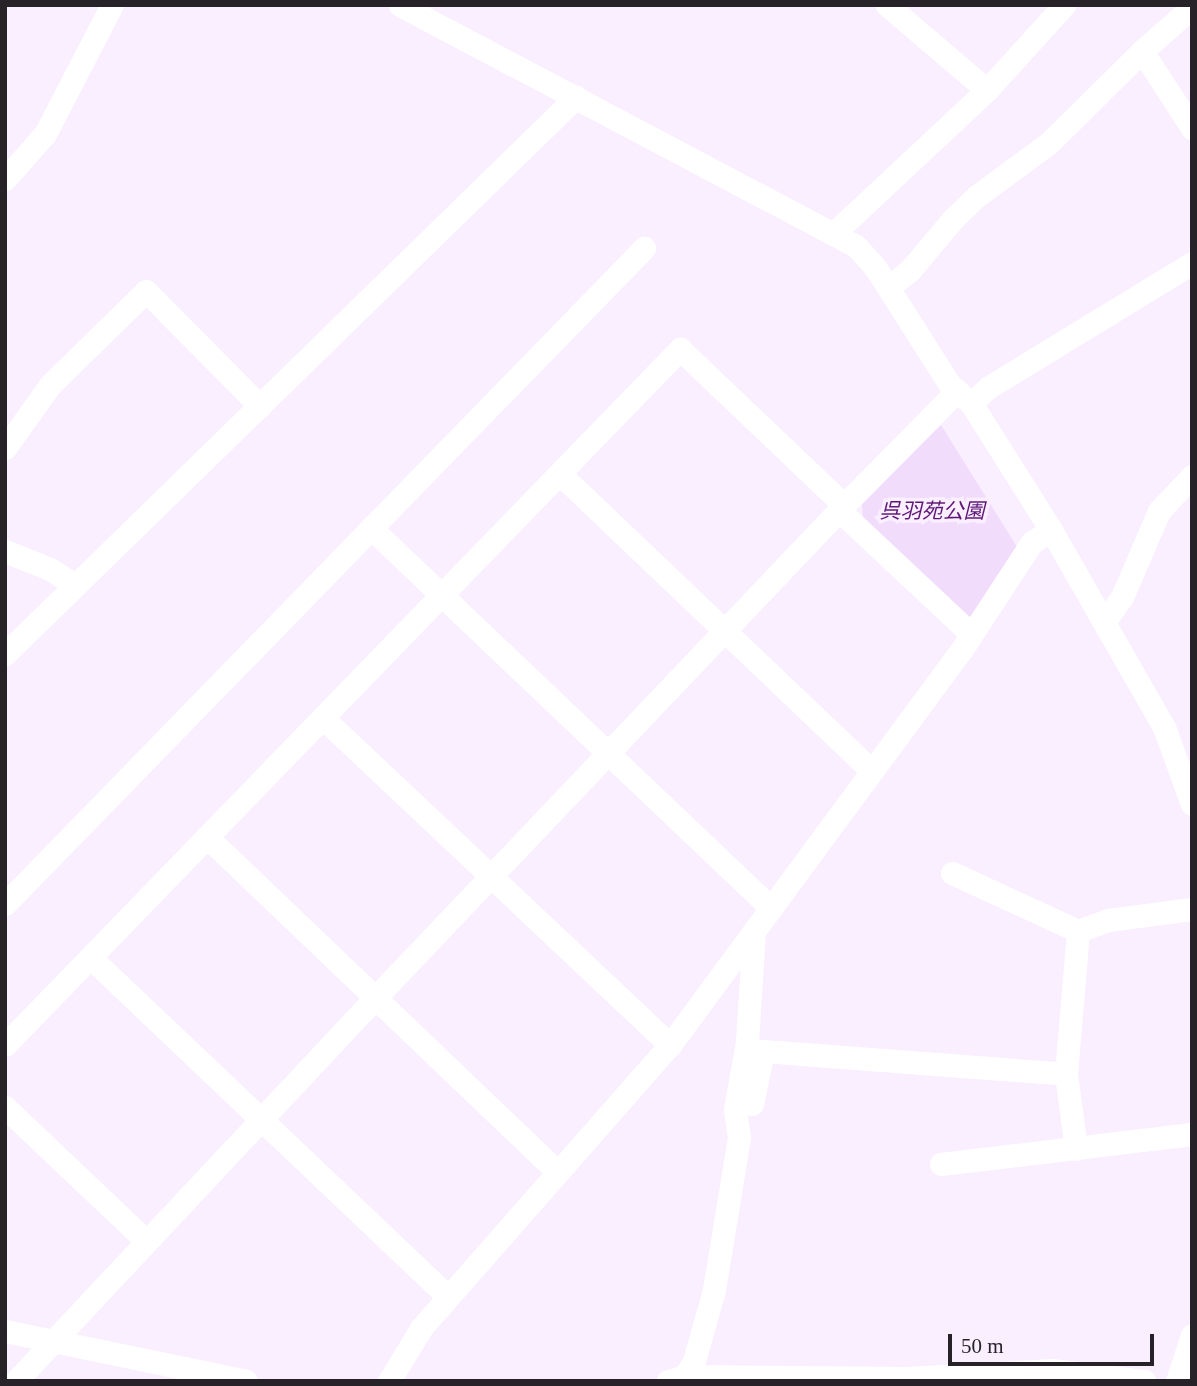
<!DOCTYPE html>
<html>
<head>
<meta charset="utf-8">
<style>
  body { margin:0 }
  #map { position:relative; width:1197px; height:1386px; overflow:hidden; background:#faefff; font-family:"Times New Roman","Noto Sans JP",serif }
  div>[style] { position:absolute }
  [style*='--x'] { left:calc(var(--x)*1px); top:calc(var(--y)*1px); width:calc(var(--w)*1px); rotate:calc(var(--a)*1deg) }
  .green>* { inset:0; background:#f2dcfc }
  .street>* { height:23px; margin:-11.5px; padding:0 11.5px; transform-origin:11.5px; border-radius:11.5px; background:#fff }
  span { translate:-50% -50%; white-space:nowrap; text-align:center; line-height:1.15; -webkit-text-stroke:7px #faefff; paint-order:stroke }
  .park-label { font-size:21px; color:#5f1777; font-style:italic }
  .frame { position:absolute; inset:0; border:7px solid #262228; pointer-events:none }
  .scale { position:absolute; left:948px; top:1334px; width:206px; height:32px; box-sizing:border-box; border:4px solid #262228; border-top:0; padding-left:9px; font-size:21px; line-height:24px; white-space:nowrap; color:#262228; -webkit-text-stroke:5px #faefff; paint-order:stroke }
</style>
</head>
<body>
<div id="map">
  <div class="green">
    <div style="clip-path:polygon(941px 425px,1019px 550px,974px 617px,967px 617px,863px 519px,862px 504px)"></div>
  </div>
  <div class="street">
    <div style="--x:400;--y:5;--w:516;--a:27.86"></div>
    <div style="--x:856;--y:246;--w:28;--a:48"></div>
    <div style="--x:875;--y:267;--w:140;--a:57.6"></div>
    <div style="--x:950;--y:385;--w:28;--a:41"></div>
    <div style="--x:971;--y:403;--w:150;--a:57.8"></div>
    <div style="--x:1051;--y:530;--w:227;--a:60.2"></div>
    <div style="--x:1164;--y:727;--w:82;--a:70"></div>
    <div style="--x:887;--y:5;--w:131;--a:40.4"></div>
    <div style="--x:1142;--y:51;--w:92;--a:57"></div>
    <div style="--x:5;--y:179;--w:60;--a:-48.4"></div>
    <div style="--x:45;--y:134;--w:145;--a:-62.6"></div>
    <div style="--x:833;--y:234;--w:211;--a:-43.1"></div>
    <div style="--x:987;--y:90;--w:115;--a:-47.8"></div>
    <div style="--x:889;--y:287;--w:27;--a:-39"></div>
    <div style="--x:910;--y:270;--w:67;--a:-49.9"></div>
    <div style="--x:953;--y:219;--w:33;--a:-44"></div>
    <div style="--x:977;--y:196;--w:89;--a:-36.4"></div>
    <div style="--x:1049;--y:143;--w:131;--a:-44.7"></div>
    <div style="--x:1142;--y:51;--w:67;--a:-41.3"></div>
    <div style="--x:971;--y:403;--w:24;--a:-42"></div>
    <div style="--x:989;--y:387;--w:238;--a:-31.4"></div>
    <div style="--x:5;--y:448;--w:77;--a:-54.5"></div>
    <div style="--x:50;--y:385;--w:134;--a:-44.4"></div>
    <div style="--x:146;--y:291;--w:162;--a:45.3"></div>
    <div style="--x:560;--y:474;--w:429;--a:43.6"></div>
    <div style="--x:839;--y:510;--w:181;--a:43.2"></div>
    <div style="--x:371;--y:528;--w:552;--a:43.53"></div>
    <div style="--x:5;--y:551;--w:48;--a:21.8"></div>
    <div style="--x:50;--y:569;--w:30;--a:33"></div>
    <div style="--x:1105;--y:621;--w:29;--a:-55"></div>
    <div style="--x:1122;--y:597;--w:94;--a:-66.7"></div>
    <div style="--x:1159;--y:511;--w:48;--a:-46.7"></div>
    <div style="--x:5;--y:654;--w:798;--a:-44.29"></div>
    <div style="--x:323;--y:718;--w:477;--a:43.3"></div>
    <div style="--x:207;--y:837;--w:485;--a:43.7"></div>
    <div style="--x:952;--y:873;--w:139;--a:24.7"></div>
    <div style="--x:5;--y:904;--w:916;--a:-45.75"></div>
    <div style="--x:91;--y:958;--w:492;--a:43.5"></div>
    <div style="--x:5;--y:1045;--w:970;--a:-45.88"></div>
    <div style="--x:680;--y:349;--w:226;--a:43.6"></div>
    <div style="--x:752;--y:1104;--w:54;--a:-78.3"></div>
    <div style="--x:763;--y:1051;--w:304;--a:4.3"></div>
    <div style="--x:5;--y:1107;--w:195;--a:43.5"></div>
    <div style="--x:1076;--y:1149;--w:76;--a:-97.6"></div>
    <div style="--x:1066;--y:1074;--w:144;--a:-85.2"></div>
    <div style="--x:1078;--y:931;--w:32;--a:-20"></div>
    <div style="--x:1108;--y:920;--w:85;--a:-7.5"></div>
    <div style="--x:941;--y:1164;--w:253;--a:-6.8"></div>
    <div style="--x:5;--y:1331;--w:246;--a:11.7"></div>
    <div style="--x:685;--y:1376;--w:17;--a:-59"></div>
    <div style="--x:694;--y:1361;--w:74;--a:-74.3"></div>
    <div style="--x:714;--y:1290;--w:154;--a:-80.7"></div>
    <div style="--x:739;--y:1138;--w:29;--a:-98"></div>
    <div style="--x:735;--y:1109;--w:68;--a:-79.8"></div>
    <div style="--x:747;--y:1042;--w:111;--a:-86.4"></div>
    <div style="--x:16;--y:1381;--w:525;--a:-46.85"></div>
    <div style="--x:375;--y:998;--w:680;--a:-46.43"></div>
    <div style="--x:844;--y:505;--w:161;--a:-45.3"></div>
    <div style="--x:389;--y:1381;--w:63;--a:-58.6"></div>
    <div style="--x:422;--y:1327;--w:376;--a:-48.7"></div>
    <div style="--x:670;--y:1045;--w:492;--a:-53.6"></div>
    <div style="--x:962;--y:649;--w:128;--a:-56.8"></div>
    <div style="--x:1032;--y:542;--w:22;--a:-32"></div>
    <div style="--x:668;--y:1381;--w:18;--a:-16"></div>
    <div style="--x:685;--y:1376;--w:221;--a:0.5"></div>
    <div style="--x:906;--y:1378;--w:146;--a:-3.1"></div>
    <div style="--x:1052;--y:1370;--w:93;--a:6.8"></div>
    <div style="--x:1177;--y:1381;--w:48;--a:-71.9"></div>
  </div>
  <div class="park-label">
    <span style="left:932px;top:511px">呉羽苑公園</span>
  </div>
  <div class="frame"></div>
  <div class="scale">50 m</div>
</div>
</body>
</html>
